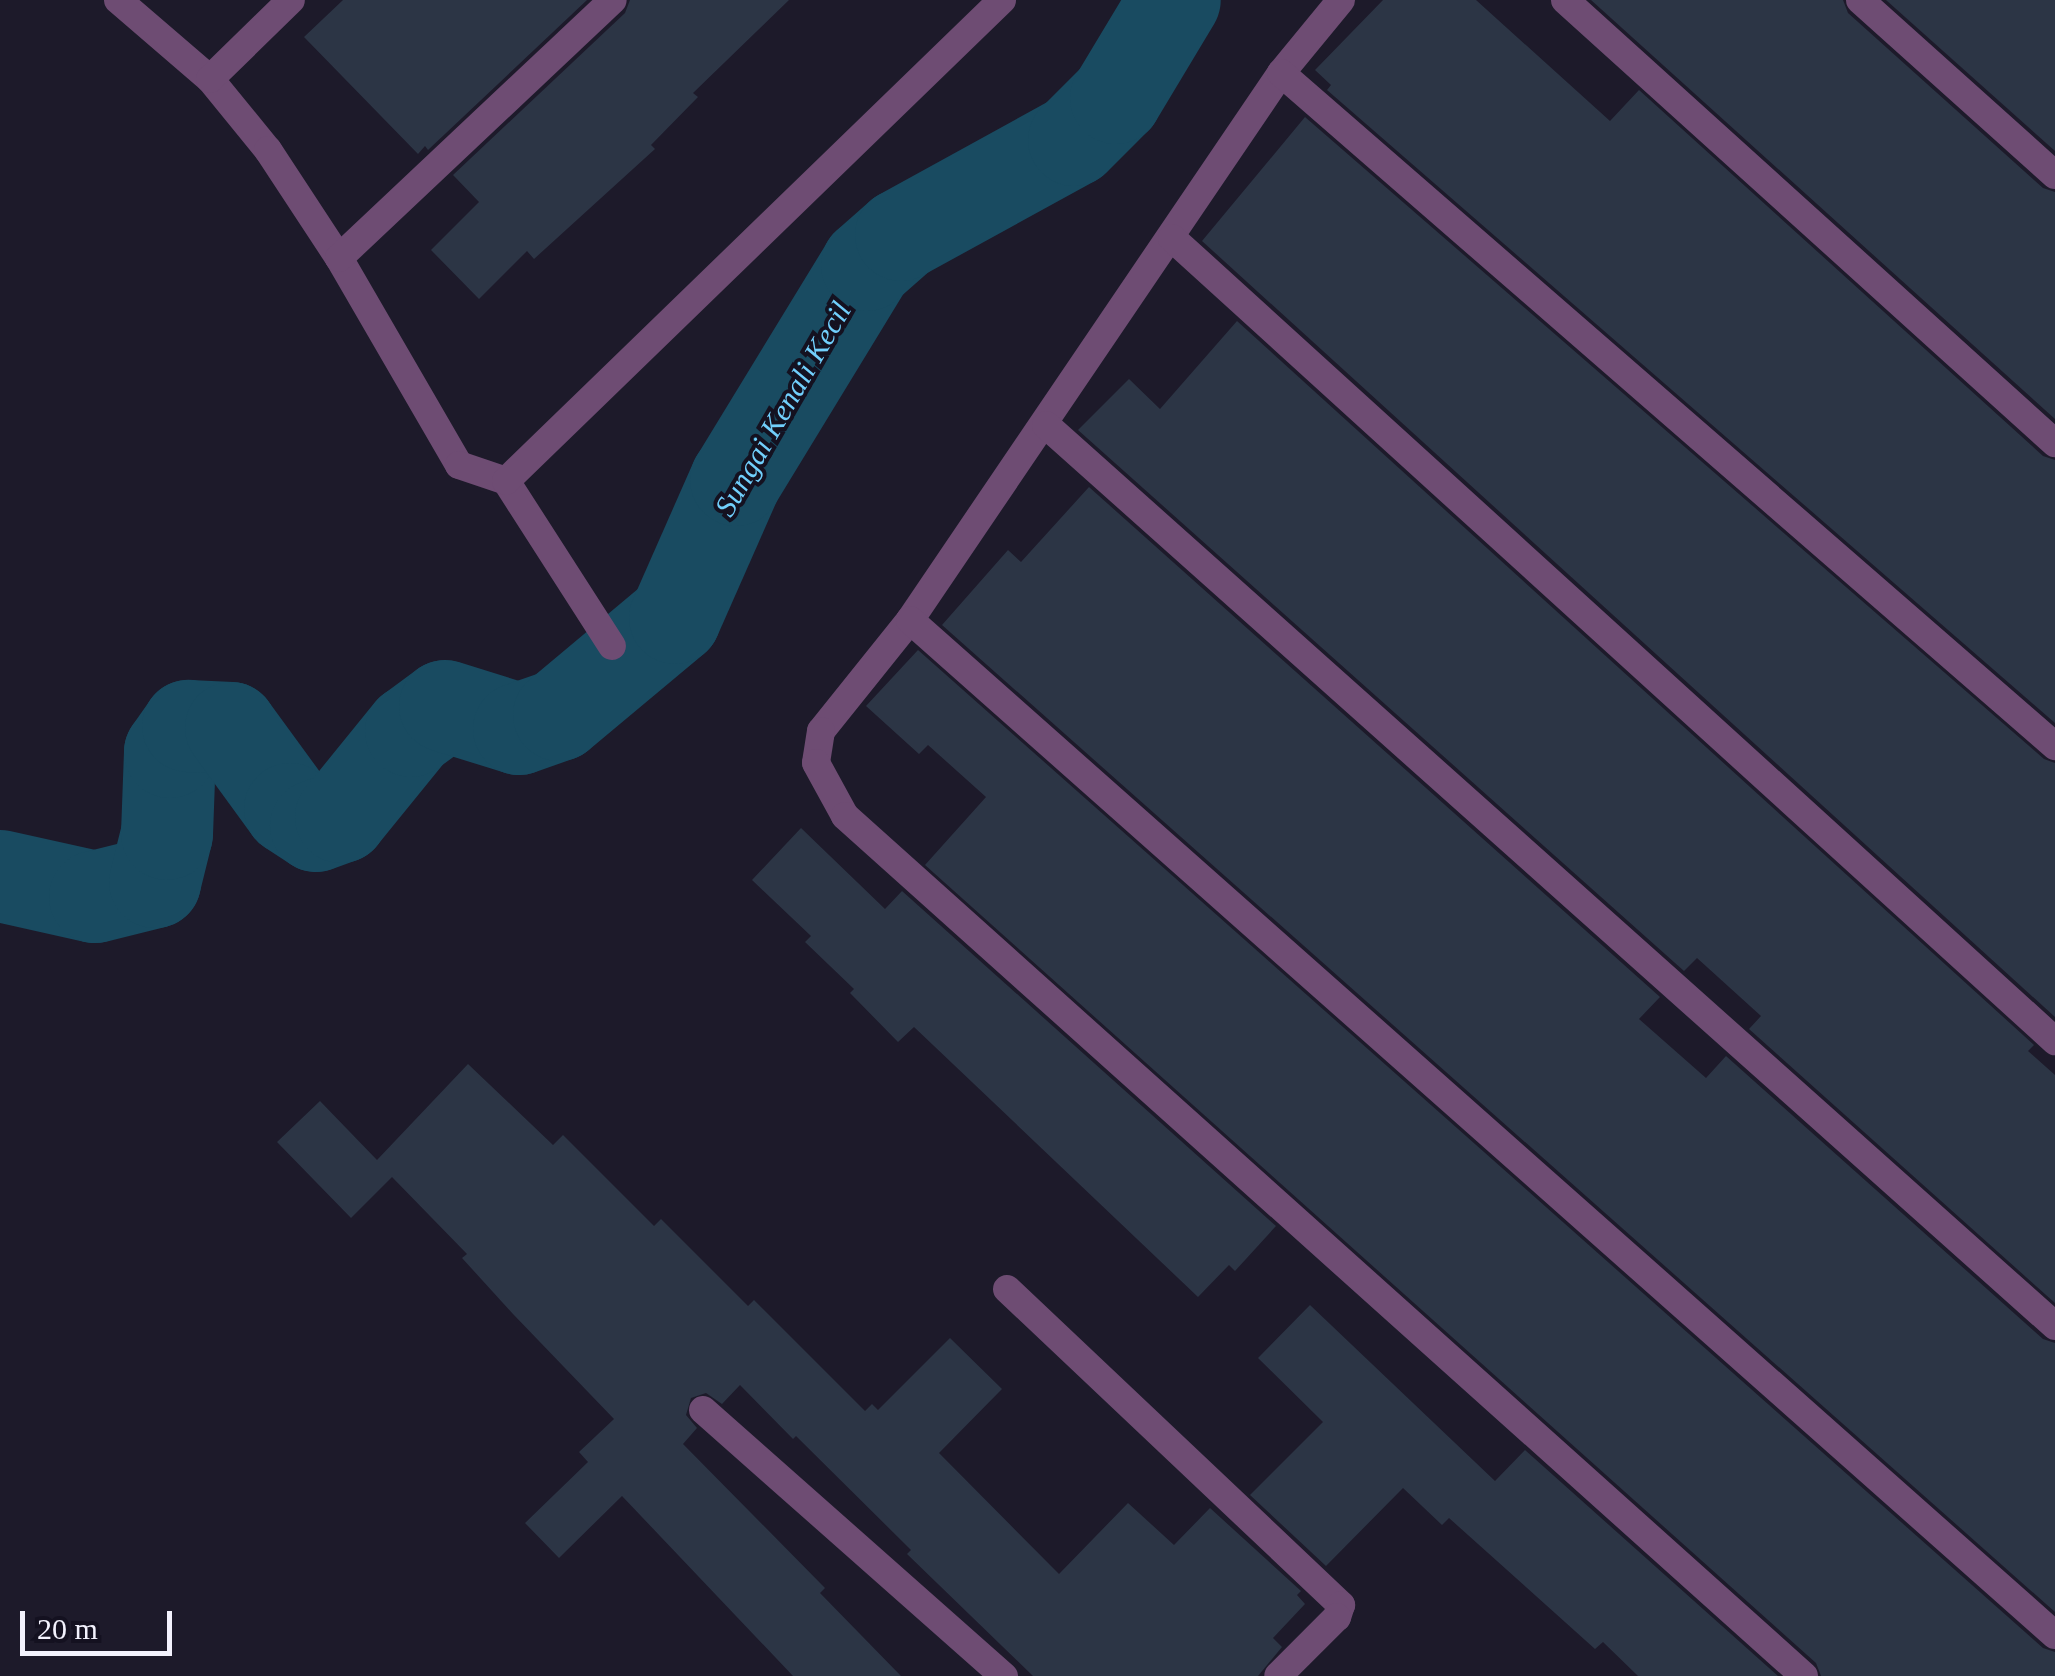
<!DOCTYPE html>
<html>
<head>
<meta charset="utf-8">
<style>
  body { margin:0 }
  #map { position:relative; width:2055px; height:1676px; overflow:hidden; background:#1d1a2a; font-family:"Times New Roman",serif }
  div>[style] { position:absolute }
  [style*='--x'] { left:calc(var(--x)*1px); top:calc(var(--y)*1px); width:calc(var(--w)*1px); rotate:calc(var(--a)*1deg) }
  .river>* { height:92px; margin:-46px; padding:0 46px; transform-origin:46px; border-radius:46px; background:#194b61 }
  .building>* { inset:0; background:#2c3545 }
  .minor>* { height:28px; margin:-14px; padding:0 14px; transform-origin:14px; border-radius:14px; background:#6e4c73 }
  span { translate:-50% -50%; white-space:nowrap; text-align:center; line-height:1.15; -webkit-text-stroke:8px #141120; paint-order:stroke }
  .water-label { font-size:30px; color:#71cffc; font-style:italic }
  .scale { position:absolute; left:20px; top:1611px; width:152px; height:45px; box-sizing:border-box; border:5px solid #f3f2fd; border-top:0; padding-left:12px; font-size:30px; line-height:35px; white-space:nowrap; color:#f3f2fd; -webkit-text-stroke:8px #141120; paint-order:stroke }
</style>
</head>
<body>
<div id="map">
  <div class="river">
    <div style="--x:0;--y:876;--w:97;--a:12.5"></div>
    <div style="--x:95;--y:897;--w:62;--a:-14"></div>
    <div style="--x:155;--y:882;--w:49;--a:-76"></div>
    <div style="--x:167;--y:834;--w:82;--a:-87.9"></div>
    <div style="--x:170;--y:752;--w:32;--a:-55"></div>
    <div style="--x:188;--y:726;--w:43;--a:2.7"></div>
    <div style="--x:231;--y:728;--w:100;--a:53.9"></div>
    <div style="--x:290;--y:809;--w:31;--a:33"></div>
    <div style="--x:316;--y:826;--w:27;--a:-20"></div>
    <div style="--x:341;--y:817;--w:111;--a:-50.9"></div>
    <div style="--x:411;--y:731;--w:42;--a:-36.3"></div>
    <div style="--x:445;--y:706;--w:77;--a:17.3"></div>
    <div style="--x:519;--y:729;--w:42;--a:-19.3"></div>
    <div style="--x:559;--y:715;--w:151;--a:-39.9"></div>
    <div style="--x:675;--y:618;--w:151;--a:-66.2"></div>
    <div style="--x:736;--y:480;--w:252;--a:-58.6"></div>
    <div style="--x:867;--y:265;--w:45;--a:-41.4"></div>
    <div style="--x:901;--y:235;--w:197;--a:-28.8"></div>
    <div style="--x:1074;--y:140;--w:59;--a:-45"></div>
    <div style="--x:1116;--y:98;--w:114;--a:-59"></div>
  </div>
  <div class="building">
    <div style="clip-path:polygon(343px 0,587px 0,428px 150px,425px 146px,418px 154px,304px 37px)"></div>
    <div style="clip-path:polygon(630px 0,789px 0,693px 93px,698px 97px,651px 145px,655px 149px,534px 259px,527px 251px,479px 299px,431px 250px,479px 202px,453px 175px,625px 13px)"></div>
    <div style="clip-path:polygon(1383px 0,1476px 0,1610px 121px,1639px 90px,2043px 456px,2055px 460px,2055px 723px,1327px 90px,1331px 85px,1315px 70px)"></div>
    <div style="clip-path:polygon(1591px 0,1843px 0,1848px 13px,2043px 188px,2055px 192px,2055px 419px)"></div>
    <div style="clip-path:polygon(1886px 0,2055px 0,2055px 151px)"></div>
    <div style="clip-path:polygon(1305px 117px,2044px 759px,2055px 763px,2055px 1017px,1202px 241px)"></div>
    <div style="clip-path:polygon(1237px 321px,2034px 1045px,2028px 1051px,2055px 1075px,2055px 1303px,1749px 1029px,1761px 1016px,1697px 958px,1684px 971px,1078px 430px,1129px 379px,1160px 409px)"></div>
    <div style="clip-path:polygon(1089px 487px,1660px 997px,1639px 1019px,1706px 1078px,1726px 1056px,2043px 1339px,2055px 1343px,2055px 1612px,942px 625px,1008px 550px,1021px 562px)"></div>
    <div style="clip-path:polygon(918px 650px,2043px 1648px,2055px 1652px,2055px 1676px,1821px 1676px,1816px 1663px,925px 865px,986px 797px,928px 745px,919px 754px,866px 706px)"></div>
    <div style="clip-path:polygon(801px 828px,885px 909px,902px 891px,1276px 1226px,1235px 1271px,1229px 1265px,1198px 1297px,914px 1027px,898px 1042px,850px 993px,854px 989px,805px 942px,811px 936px,752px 880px)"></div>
    <div style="clip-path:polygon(468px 1064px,553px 1145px,563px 1135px,654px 1226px,661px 1219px,748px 1306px,754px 1300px,865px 1411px,872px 1404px,878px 1410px,950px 1338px,1002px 1389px,939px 1453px,1059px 1574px,1128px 1503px,1174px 1545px,1210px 1508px,1301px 1591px,1297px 1595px,1305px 1604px,1273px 1638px,1282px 1647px,1258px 1676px,1033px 1676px,907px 1554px,911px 1550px,796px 1436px,793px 1439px,740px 1385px,722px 1404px,706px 1393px,691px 1398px,686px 1415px,697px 1428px,683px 1444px,825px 1588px,820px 1593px,901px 1676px,793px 1676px,622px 1496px,559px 1558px,525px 1523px,588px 1462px,579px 1452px,614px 1419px,513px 1314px,462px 1258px,467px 1254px,392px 1177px,351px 1218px,277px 1142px,320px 1101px,377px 1160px)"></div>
    <div style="clip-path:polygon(1310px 1305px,1495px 1481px,1525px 1450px,1778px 1676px,1638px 1676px,1603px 1642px,1595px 1649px,1449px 1518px,1442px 1525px,1403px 1488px,1326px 1566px,1250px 1495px,1323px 1422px,1258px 1358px)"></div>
  </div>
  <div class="minor">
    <div style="--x:118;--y:0;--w:121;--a:40.7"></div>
    <div style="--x:210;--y:79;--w:92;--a:50.8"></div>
    <div style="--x:268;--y:150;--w:129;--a:56.7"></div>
    <div style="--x:339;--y:258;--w:239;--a:59.9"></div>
    <div style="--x:459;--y:465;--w:50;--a:18.8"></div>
    <div style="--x:506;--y:481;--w:196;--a:57.3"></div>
    <div style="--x:1341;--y:0;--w:94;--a:129.4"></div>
    <div style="--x:1281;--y:73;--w:661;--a:124.15"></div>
    <div style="--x:910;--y:620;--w:142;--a:128.7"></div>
    <div style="--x:821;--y:731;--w:32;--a:99"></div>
    <div style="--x:816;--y:763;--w:60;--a:61.3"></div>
    <div style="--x:845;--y:816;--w:1288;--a:41.88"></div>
    <div style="--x:1565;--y:0;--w:661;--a:42.12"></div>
    <div style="--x:1860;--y:0;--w:262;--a:41.9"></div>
    <div style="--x:1281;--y:73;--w:1026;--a:41.01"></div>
    <div style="--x:210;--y:79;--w:113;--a:-44.3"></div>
    <div style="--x:1172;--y:238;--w:1194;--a:42.28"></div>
    <div style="--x:339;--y:258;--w:376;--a:-43.3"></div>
    <div style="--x:1046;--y:425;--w:1353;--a:41.76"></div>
    <div style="--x:506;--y:481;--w:691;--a:-44.12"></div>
    <div style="--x:910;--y:620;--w:1530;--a:41.56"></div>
    <div style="--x:1007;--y:1289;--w:460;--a:43.4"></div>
    <div style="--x:1341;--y:1605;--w:13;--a:108"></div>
    <div style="--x:1337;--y:1617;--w:83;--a:135"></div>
    <div style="--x:703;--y:1410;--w:402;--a:41.5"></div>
  </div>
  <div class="water-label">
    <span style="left:783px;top:409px;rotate:-60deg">Sungai Kenali Kecil</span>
  </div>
  <div class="scale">20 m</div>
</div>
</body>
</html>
